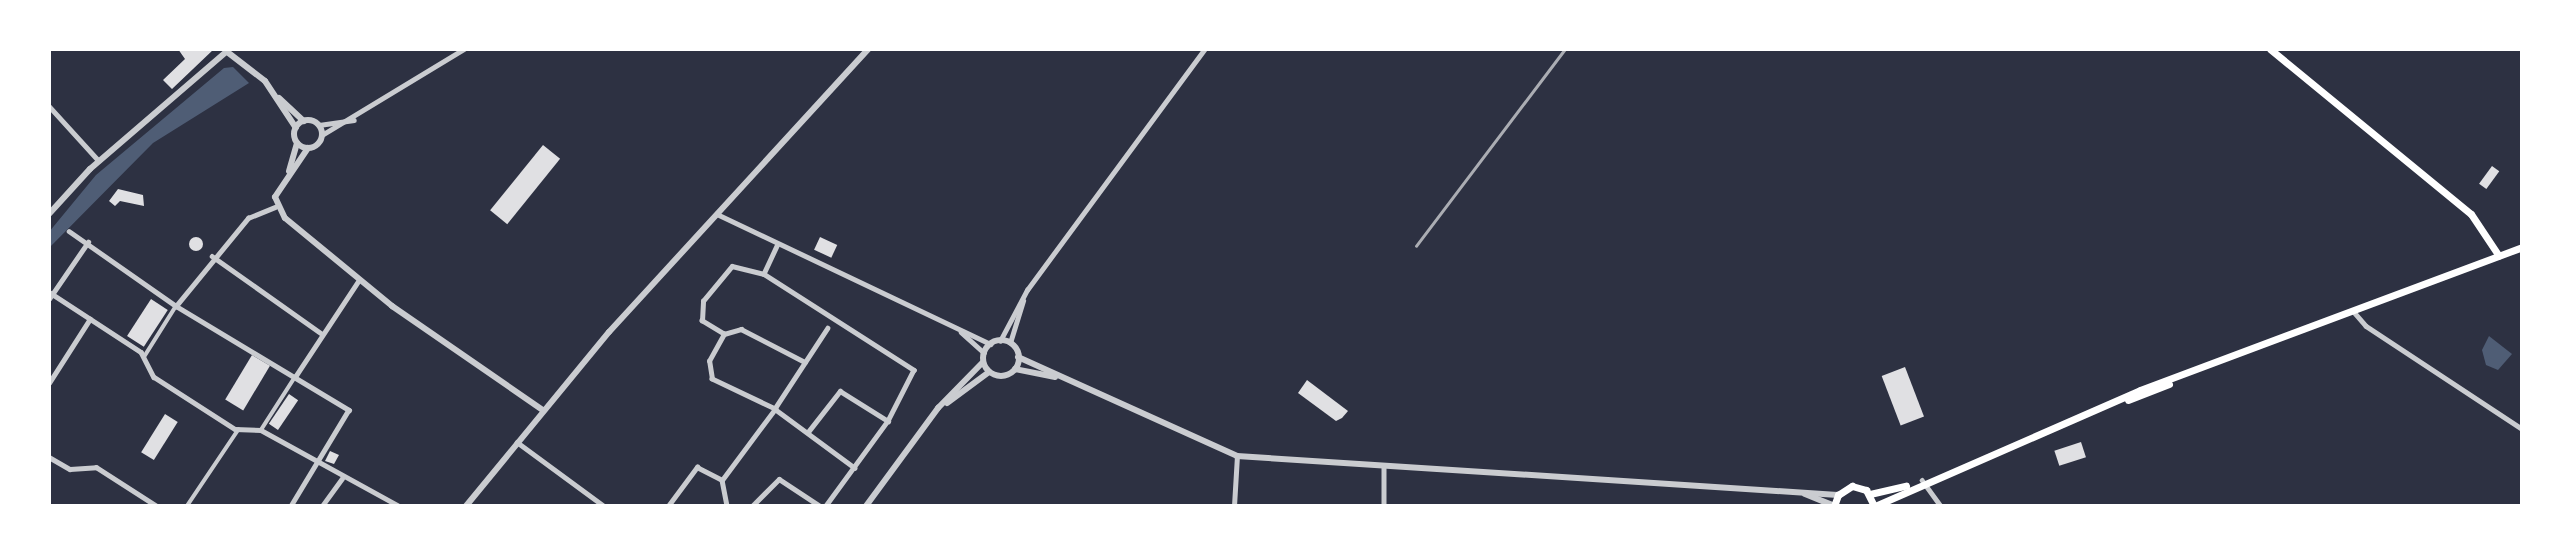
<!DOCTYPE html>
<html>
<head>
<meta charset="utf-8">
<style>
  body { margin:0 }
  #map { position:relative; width:2571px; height:555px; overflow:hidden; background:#2d3142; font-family:Figtree,sans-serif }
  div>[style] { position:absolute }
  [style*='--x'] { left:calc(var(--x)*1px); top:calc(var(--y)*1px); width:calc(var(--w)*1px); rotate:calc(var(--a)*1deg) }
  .water>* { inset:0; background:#4f5d75 }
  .building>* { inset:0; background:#e0e0e3; transform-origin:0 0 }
  .round { border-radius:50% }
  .pedestrian>* { height:3.5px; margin:-1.75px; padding:0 1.75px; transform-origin:1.75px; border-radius:1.75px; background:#caccd0 }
  .minor>* { height:4.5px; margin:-2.25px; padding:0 2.25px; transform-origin:2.25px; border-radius:2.25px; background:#caccd0 }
  .tertiary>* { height:6px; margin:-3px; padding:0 3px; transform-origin:3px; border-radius:3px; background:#caccd0 }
  .tertiary>.ring { margin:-3px; padding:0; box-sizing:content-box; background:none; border:6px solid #caccd0; border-radius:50% }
  .secondary>* { height:7px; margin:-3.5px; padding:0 3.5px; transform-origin:3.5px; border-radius:3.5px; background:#fff }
  .rail>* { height:2.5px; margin:-1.25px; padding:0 1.25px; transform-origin:1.25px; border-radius:1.25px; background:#abadb3 }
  span { translate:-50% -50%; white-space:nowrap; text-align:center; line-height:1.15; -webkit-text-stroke:6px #fff; paint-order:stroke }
  .frame { position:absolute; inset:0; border:51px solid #fff; pointer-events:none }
</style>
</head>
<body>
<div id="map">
  <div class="water">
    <div style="clip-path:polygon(233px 67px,249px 83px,153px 143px,49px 248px,49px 232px,96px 175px,224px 68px)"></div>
    <div style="clip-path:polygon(2489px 336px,2512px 354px,2498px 370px,2486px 365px,2482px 350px)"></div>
  </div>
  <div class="building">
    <div style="clip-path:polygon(178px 49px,214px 49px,172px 89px,163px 80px,185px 59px)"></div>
    <div style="left:543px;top:145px;width:22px;height:84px;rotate:39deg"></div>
    <div style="left:2492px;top:166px;width:9px;height:22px;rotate:36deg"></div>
    <div style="clip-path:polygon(118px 189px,143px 195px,144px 206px,120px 201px,115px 206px,109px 201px)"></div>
    <div class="round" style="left:189px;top:237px;width:14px;height:14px"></div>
    <div style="left:820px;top:237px;width:19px;height:14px;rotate:25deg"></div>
    <div style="left:151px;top:299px;width:20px;height:44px;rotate:33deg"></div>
    <div style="left:252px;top:355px;width:21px;height:52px;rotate:31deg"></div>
    <div style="left:1905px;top:367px;width:53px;height:25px;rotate:69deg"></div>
    <div style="clip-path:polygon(1307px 380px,1348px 411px,1342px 418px,1336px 421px,1298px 393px)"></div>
    <div style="left:289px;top:394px;width:11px;height:36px;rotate:34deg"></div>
    <div style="left:165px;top:414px;width:15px;height:45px;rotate:32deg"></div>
    <div style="left:2081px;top:442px;width:16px;height:28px;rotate:72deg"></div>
    <div style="clip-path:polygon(330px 451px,339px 455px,334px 464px,325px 461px)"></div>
  </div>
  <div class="pedestrian">
    <div style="--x:144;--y:357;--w:60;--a:-57.9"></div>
    <div style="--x:261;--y:430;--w:63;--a:-57.3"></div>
    <div style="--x:187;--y:506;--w:92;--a:-56.1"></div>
  </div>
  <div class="minor">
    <div style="--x:49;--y:106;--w:74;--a:47.7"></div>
    <div style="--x:319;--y:125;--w:35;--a:-8"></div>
    <div style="--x:322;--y:135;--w:166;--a:-31.2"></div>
    <div style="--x:717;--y:214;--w:303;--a:25.4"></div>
    <div style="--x:69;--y:231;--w:131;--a:35"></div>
    <div style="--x:176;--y:306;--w:202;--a:31"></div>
    <div style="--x:349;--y:410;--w:112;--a:121.1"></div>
    <div style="--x:778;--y:244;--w:33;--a:115"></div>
    <div style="--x:764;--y:274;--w:178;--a:32.6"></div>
    <div style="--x:914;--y:370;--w:57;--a:117"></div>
    <div style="--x:888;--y:421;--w:105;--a:126.1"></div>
    <div style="--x:212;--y:256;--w:135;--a:35.3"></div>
    <div style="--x:49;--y:292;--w:110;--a:33.1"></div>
    <div style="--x:141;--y:352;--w:28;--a:63"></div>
    <div style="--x:154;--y:377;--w:96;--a:32.7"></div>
    <div style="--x:235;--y:429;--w:26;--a:2"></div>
    <div style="--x:261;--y:430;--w:158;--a:28.8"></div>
    <div style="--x:49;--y:299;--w:69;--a:-55.6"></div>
    <div style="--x:176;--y:306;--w:114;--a:-50.7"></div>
    <div style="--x:248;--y:218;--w:29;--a:-22"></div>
    <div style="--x:2354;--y:312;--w:18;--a:49"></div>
    <div style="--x:2366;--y:326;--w:187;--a:33.4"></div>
    <div style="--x:828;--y:328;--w:97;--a:123.2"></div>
    <div style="--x:775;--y:409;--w:99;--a:36.4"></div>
    <div style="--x:961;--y:332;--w:31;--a:42"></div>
    <div style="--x:724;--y:334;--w:26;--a:-149"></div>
    <div style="--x:702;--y:321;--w:20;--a:-87"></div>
    <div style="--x:703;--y:301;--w:45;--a:-50.4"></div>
    <div style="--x:732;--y:266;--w:33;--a:14"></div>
    <div style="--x:1000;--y:341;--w:58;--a:-62.1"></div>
    <div style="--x:1027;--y:290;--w:300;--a:-53.6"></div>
    <div style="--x:1010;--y:343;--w:44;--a:-72.8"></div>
    <div style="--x:295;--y:377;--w:116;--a:-56.6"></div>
    <div style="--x:49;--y:383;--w:76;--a:-57.4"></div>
    <div style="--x:808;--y:432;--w:52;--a:-52"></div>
    <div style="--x:840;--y:391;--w:57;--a:32"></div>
    <div style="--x:517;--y:442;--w:108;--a:36.3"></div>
    <div style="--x:49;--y:457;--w:24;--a:30"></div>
    <div style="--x:70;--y:469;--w:26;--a:-4"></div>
    <div style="--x:96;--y:467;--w:72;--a:32.6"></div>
    <div style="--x:1384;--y:467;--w:39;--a:90"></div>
    <div style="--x:722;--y:480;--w:89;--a:-53.3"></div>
    <div style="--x:775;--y:409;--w:70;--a:-154.5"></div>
    <div style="--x:712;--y:379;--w:18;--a:-99"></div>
    <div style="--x:709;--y:361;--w:31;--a:-61"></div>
    <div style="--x:724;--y:334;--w:18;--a:-16"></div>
    <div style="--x:741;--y:329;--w:72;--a:27.3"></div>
    <div style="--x:1922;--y:480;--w:32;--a:54"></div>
    <div style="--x:322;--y:506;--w:34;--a:-54"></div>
    <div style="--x:668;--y:506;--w:49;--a:-53.4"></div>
    <div style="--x:697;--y:467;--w:28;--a:27"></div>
    <div style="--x:722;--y:480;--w:26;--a:79"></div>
    <div style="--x:752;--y:506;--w:38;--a:-45"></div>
    <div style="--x:779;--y:479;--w:49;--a:33.4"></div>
    <div style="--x:1234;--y:506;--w:50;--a:-86.6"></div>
  </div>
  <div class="tertiary">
    <div style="--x:226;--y:51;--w:49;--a:37.6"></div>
    <div style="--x:265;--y:81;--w:56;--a:56.6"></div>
    <div style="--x:279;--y:98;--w:34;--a:43"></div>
    <div class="ring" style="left:294px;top:120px;width:22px;height:22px"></div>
    <div style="--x:308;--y:148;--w:59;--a:124"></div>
    <div style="--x:275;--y:197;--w:23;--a:65"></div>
    <div style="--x:285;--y:218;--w:139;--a:39.4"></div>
    <div style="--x:392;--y:306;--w:183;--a:34.6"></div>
    <div style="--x:289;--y:171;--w:29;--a:-74"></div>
    <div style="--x:49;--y:214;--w:61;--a:-47.7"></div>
    <div style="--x:90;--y:169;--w:179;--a:-40.7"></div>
    <div class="ring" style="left:983px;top:340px;width:30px;height:30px"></div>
    <div style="--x:1018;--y:357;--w:240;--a:24.3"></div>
    <div style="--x:1237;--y:456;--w:602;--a:3.71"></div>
    <div style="--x:1015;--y:369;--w:41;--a:11.3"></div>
    <div style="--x:947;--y:403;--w:52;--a:-36.4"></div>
    <div style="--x:1805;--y:494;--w:31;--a:22"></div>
    <div style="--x:466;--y:506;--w:225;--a:-50.6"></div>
    <div style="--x:609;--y:332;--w:384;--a:-47.5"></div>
    <div style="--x:866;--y:506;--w:122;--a:-53.7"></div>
    <div style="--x:938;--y:408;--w:64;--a:-45.6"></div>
  </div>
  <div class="secondary">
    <div style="--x:2270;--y:49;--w:260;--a:39.4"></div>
    <div style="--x:2471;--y:214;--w:50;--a:56.3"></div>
    <div style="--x:2128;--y:400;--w:44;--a:-21.3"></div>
    <div style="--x:1870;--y:494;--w:37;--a:-13"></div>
    <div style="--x:1834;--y:506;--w:12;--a:-70"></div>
    <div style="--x:1838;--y:495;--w:17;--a:-33"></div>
    <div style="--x:1852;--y:486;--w:15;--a:16"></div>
    <div style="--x:1866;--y:490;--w:18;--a:63"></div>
    <div style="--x:1875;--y:506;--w:289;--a:-23.6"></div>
    <div style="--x:2140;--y:390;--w:408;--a:-20.5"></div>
  </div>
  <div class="rail">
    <div style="--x:1416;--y:246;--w:247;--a:-52.9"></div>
  </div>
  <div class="frame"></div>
</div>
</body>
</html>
